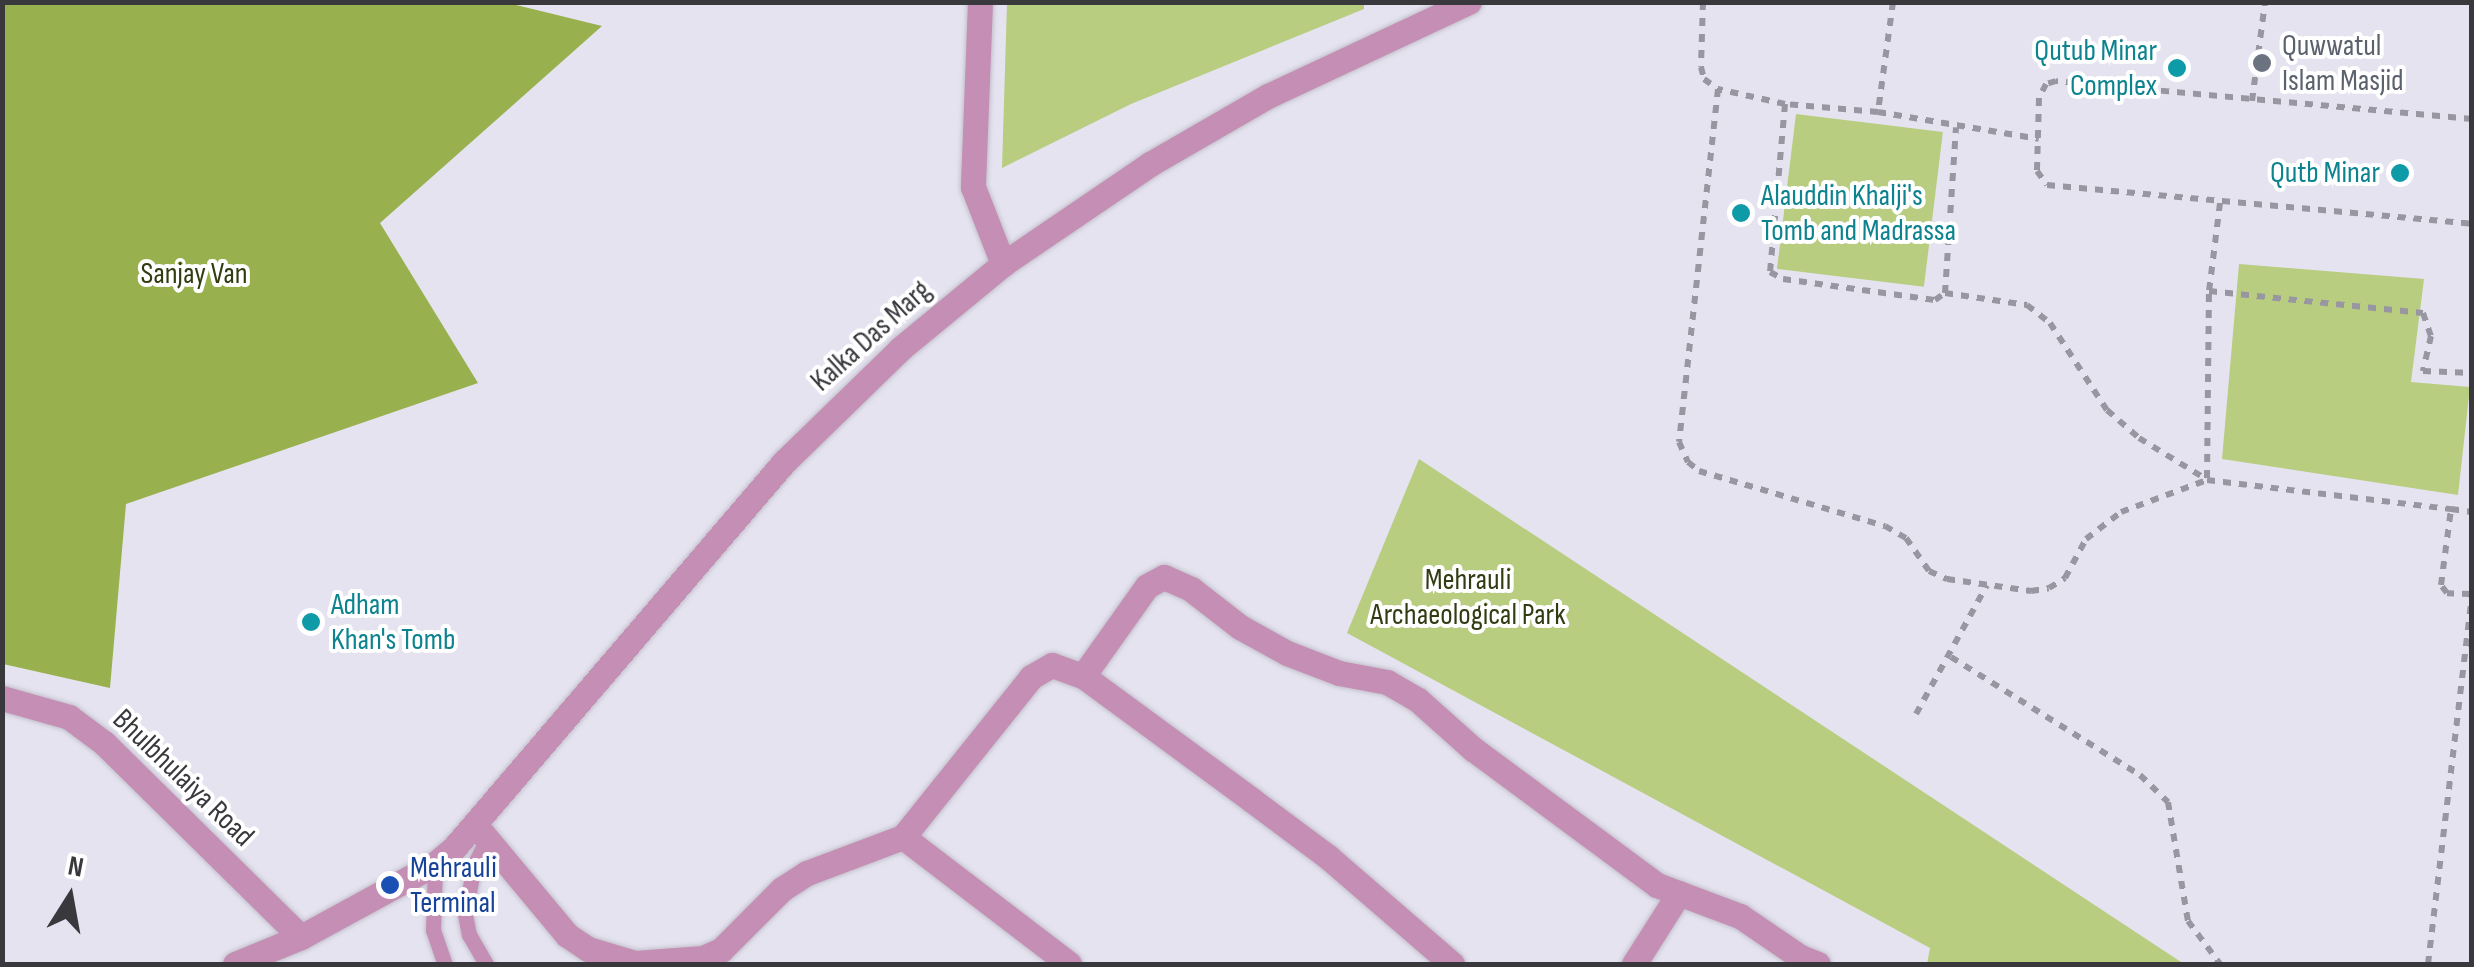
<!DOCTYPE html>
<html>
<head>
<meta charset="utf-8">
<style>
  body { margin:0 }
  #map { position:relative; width:2474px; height:967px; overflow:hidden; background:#e5e3f0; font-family:"Sofia Sans Condensed",sans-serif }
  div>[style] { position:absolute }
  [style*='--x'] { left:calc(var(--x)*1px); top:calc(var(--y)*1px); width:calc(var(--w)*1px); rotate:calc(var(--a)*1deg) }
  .green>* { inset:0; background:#b8cd80; transform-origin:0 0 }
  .forest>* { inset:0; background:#98b04e }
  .path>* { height:6px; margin-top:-3px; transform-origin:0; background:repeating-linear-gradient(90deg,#9896a0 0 8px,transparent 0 16px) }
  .roads { filter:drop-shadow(0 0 2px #c3c1cc) drop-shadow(0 0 2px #c3c1cc) }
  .service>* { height:15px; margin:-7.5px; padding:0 7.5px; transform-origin:7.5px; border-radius:7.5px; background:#c58eb4 }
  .minor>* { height:25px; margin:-12.5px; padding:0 12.5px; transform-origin:12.5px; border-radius:12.5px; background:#c58eb4 }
  .tertiary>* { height:25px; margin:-12.5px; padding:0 12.5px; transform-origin:12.5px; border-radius:12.5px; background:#c58eb4 }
  .dots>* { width:28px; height:28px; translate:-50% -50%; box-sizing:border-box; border:5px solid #fff; border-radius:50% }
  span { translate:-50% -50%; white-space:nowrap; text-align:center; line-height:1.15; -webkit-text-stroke:8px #fff; paint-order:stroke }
  .worship-label { font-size:30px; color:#5b616d }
  .left { translate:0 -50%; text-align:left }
  .culture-label { font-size:30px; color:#0d838f }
  .right { translate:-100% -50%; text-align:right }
  .park-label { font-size:30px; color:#323c13 }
  .street-label { font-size:30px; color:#39383d }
  .transit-label { font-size:30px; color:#164399 }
  .frame { position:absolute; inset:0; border:5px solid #39383d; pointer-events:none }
  .north { position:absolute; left:20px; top:847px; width:100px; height:100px; -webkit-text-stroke:8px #fff; paint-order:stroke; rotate:11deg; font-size:28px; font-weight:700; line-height:40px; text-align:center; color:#39383d }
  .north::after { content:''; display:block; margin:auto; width:35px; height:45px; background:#39383d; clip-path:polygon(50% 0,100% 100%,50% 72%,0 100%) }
</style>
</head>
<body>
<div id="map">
  <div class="green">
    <div style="clip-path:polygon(1007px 3px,1364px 2px,1364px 9px,1131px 104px,1002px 168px)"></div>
    <div style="left:1796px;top:114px;width:148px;height:156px;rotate:7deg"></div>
    <div style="clip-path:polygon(2239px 264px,2424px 279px,2411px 382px,2470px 387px,2458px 495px,2222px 459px)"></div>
    <div style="clip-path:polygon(1419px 459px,2184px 964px,1927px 964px,1930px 948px,1347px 633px)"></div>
  </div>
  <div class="forest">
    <div style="clip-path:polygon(504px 2px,602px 26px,380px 223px,478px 383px,126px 504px,110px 688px,3px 664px,3px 3px)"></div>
  </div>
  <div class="path">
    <div style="--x:1703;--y:2;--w:65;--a:91.8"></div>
    <div style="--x:1701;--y:67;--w:12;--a:76"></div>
    <div style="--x:1704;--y:79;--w:17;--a:36"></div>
    <div style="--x:1893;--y:2;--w:111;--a:97.8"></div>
    <div style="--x:1878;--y:112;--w:163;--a:9.5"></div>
    <div style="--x:2252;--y:101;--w:100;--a:-82.5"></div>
    <div style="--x:1785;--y:104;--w:169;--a:95.1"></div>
    <div style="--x:1770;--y:272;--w:15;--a:28"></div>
    <div style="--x:1783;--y:279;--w:153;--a:7.9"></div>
    <div style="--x:1935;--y:300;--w:12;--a:-35"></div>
    <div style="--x:1945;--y:293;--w:166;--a:-86.2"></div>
    <div style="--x:1878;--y:112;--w:93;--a:-175.1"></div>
    <div style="--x:1785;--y:104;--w:69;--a:-167.4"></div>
    <div style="--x:1718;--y:89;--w:355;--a:96.3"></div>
    <div style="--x:1679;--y:442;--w:22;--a:66"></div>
    <div style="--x:1688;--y:462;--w:14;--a:39"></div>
    <div style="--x:1699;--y:471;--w:194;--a:16.5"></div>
    <div style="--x:1885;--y:526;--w:24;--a:30"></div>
    <div style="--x:1906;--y:538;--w:40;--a:55.1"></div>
    <div style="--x:1929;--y:571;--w:20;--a:24"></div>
    <div style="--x:1947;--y:579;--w:85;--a:8.1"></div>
    <div style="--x:2031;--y:591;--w:18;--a:-9"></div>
    <div style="--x:2049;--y:588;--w:19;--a:-32"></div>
    <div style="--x:2065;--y:578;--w:44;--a:-61.7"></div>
    <div style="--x:2086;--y:539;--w:44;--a:-37.6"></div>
    <div style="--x:2121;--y:512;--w:92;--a:-20.4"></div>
    <div style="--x:2207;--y:480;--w:246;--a:6.8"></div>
    <div style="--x:2472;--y:119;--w:418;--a:-174.8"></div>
    <div style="--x:2056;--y:81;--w:10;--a:163"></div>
    <div style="--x:2046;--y:84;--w:16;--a:117"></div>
    <div style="--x:2039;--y:98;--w:73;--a:91.6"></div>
    <div style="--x:2037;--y:171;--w:17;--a:54"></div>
    <div style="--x:2047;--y:185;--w:427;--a:5.2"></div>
    <div style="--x:2220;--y:203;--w:89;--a:97.1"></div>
    <div style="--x:2209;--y:291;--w:215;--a:5.9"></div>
    <div style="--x:2423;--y:313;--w:24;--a:71"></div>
    <div style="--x:2431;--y:336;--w:36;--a:103"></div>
    <div style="--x:2423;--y:371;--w:49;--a:2.3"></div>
    <div style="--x:1945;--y:293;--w:83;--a:8.3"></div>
    <div style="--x:2027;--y:305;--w:29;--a:38"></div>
    <div style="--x:2050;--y:323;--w:104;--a:56.8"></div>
    <div style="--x:2107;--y:410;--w:43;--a:41.2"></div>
    <div style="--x:2139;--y:438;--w:79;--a:31.5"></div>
    <div style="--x:2207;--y:478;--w:187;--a:-89.4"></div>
    <div style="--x:2470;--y:594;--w:23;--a:-178"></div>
    <div style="--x:2447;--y:593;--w:10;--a:-127"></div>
    <div style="--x:2441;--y:585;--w:77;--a:-82.5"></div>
    <div style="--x:2451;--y:509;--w:21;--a:8"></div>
    <div style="--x:1951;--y:657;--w:223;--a:32"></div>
    <div style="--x:2140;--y:775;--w:39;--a:44"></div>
    <div style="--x:2168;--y:802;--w:121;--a:80.5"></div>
    <div style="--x:2188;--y:921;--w:54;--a:53.3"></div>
    <div style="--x:1916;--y:714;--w:147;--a:-61.2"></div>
    <div style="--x:2428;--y:964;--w:373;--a:-83.2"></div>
  </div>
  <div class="roads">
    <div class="service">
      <div style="--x:435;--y:864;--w:66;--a:91.7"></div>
      <div style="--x:433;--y:930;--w:36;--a:71"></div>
      <div style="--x:486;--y:964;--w:34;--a:-120"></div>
      <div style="--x:469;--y:935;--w:21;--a:-101"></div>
      <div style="--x:465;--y:914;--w:50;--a:-79.6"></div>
      <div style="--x:474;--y:865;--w:29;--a:-63"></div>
    </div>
    <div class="minor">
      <div style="--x:980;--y:2;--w:185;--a:92.2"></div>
      <div style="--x:973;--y:187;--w:83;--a:68.7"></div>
      <div style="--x:1083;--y:676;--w:110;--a:-54.6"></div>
      <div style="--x:1147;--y:586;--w:19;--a:-28"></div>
      <div style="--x:1164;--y:577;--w:30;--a:24"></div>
      <div style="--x:1191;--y:589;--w:62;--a:37.8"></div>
      <div style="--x:1240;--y:627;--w:54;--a:29"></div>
      <div style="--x:1287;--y:653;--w:56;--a:21"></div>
      <div style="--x:1339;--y:673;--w:49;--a:10.6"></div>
      <div style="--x:1387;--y:682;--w:36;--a:30"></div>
      <div style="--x:1418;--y:700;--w:74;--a:41.7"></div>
      <div style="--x:1473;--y:749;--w:229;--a:36.5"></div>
      <div style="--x:1657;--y:885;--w:89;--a:20.5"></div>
      <div style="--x:1740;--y:916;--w:73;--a:34.3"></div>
      <div style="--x:1800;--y:957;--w:19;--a:21"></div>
      <div style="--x:2;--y:698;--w:70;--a:15.8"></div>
      <div style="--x:69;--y:717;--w:44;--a:36.6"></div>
      <div style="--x:104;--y:743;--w:276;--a:44.6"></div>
      <div style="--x:477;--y:827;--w:141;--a:50.2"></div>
      <div style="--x:567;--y:935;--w:25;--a:34"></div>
      <div style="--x:588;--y:949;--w:49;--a:16.6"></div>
      <div style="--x:635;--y:963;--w:68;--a:-4.2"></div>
      <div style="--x:703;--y:958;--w:20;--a:-24"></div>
      <div style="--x:721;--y:950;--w:86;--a:-45"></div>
      <div style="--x:782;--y:889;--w:30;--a:-33"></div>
      <div style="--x:807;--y:873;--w:103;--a:-20.6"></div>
      <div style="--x:903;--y:837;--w:205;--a:-51.3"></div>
      <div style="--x:1031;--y:677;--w:24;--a:-30"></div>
      <div style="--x:1052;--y:665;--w:33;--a:20"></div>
      <div style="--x:1083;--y:676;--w:211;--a:36.3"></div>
      <div style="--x:1253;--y:801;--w:94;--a:36.7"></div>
      <div style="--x:1328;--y:857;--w:164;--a:40.8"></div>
      <div style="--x:903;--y:837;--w:209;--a:37.4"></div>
      <div style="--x:1634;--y:964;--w:84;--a:-57.6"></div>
    </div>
    <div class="tertiary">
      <div style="--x:235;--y:964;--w:71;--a:-22.2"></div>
      <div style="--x:301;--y:937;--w:153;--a:-28.6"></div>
      <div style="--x:435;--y:864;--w:25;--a:-40"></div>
      <div style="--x:454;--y:848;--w:508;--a:-49.47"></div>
      <div style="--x:784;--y:462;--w:162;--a:-44.2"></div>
      <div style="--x:900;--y:349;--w:134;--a:-39.5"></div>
      <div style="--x:1003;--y:264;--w:178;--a:-34.2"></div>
      <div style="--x:1150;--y:164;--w:136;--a:-30"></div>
      <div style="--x:1268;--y:96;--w:222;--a:-25.1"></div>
    </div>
  </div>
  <div class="dots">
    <div style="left:2262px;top:63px;background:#6b7280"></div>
    <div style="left:2177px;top:68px;background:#0f9aa8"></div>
    <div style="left:2400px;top:173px;background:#0f9aa8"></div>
    <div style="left:1741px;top:213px;background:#0f9aa8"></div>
    <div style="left:311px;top:622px;background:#0f9aa8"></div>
    <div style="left:390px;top:885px;background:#1a4fb4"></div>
  </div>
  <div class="worship-label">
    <span class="left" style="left:2282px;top:63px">Quwwatul<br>Islam Masjid</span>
  </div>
  <div class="culture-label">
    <span class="right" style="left:2157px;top:68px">Qutub Minar<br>Complex</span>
    <span class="right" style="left:2380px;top:173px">Qutb Minar</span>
    <span class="left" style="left:1761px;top:213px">Alauddin Khalji's<br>Tomb and Madrassa</span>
    <span class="left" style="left:331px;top:622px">Adham<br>Khan's Tomb</span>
  </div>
  <div class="park-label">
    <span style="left:194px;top:274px">Sanjay Van</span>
    <span style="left:1468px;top:597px">Mehrauli<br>Archaeological Park</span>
  </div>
  <div class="street-label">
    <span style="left:871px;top:336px;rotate:-42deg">Kalka Das Marg</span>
    <span style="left:183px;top:778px;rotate:44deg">Bhulbhulaiya Road</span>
  </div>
  <div class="transit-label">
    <span class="left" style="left:410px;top:885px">Mehrauli<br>Terminal</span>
  </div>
  <div class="frame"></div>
  <div class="north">N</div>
</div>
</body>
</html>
